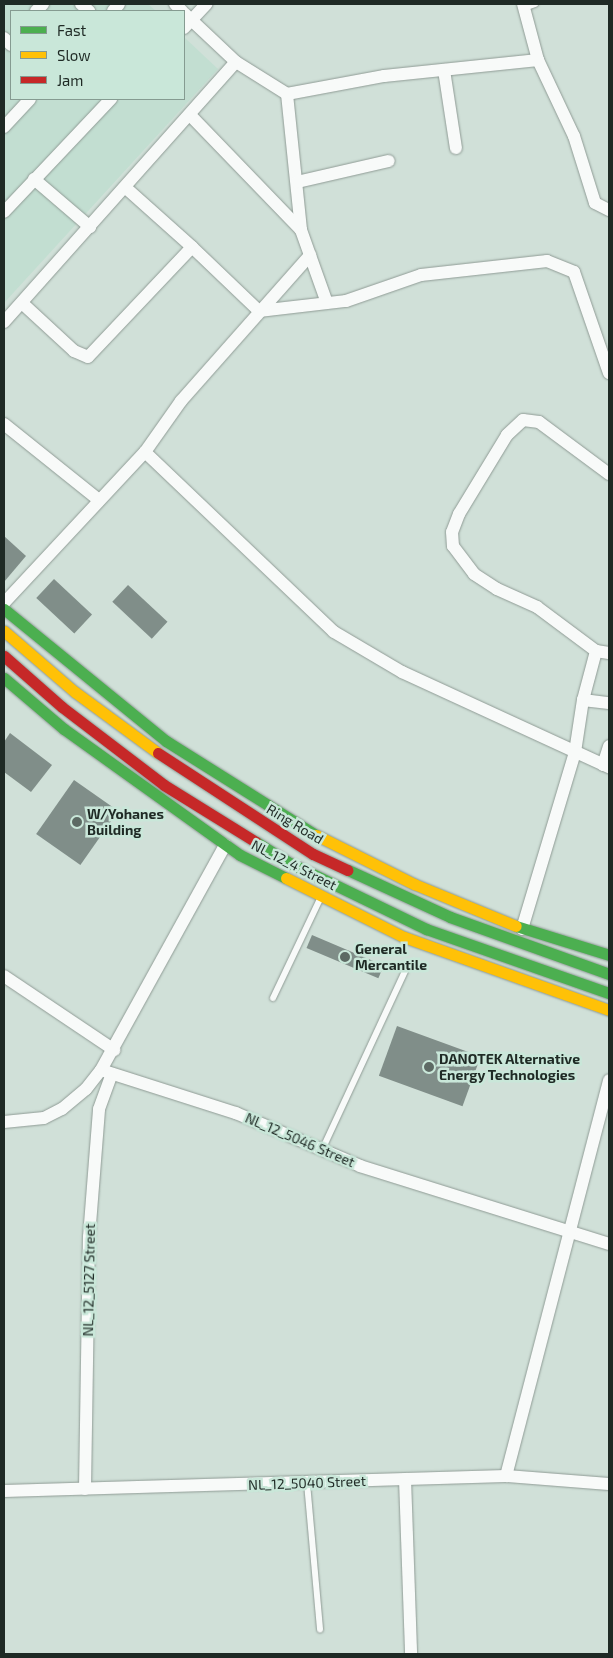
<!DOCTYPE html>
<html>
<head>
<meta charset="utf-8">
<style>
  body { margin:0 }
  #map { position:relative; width:613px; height:1658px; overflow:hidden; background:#d0e0d8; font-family:"Exo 2",sans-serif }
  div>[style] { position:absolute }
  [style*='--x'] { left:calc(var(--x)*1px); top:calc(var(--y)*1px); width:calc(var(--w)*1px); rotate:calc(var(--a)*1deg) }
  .built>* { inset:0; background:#c2ded1 }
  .building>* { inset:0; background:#808e89; transform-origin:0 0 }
  .roads { filter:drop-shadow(0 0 1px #8f9b95) drop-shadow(0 0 1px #8f9b95) }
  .lane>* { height:6px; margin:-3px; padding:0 3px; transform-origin:3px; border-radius:3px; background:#f8faf9 }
  .street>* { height:12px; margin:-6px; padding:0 6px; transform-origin:6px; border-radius:6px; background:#f8faf9 }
  .fast>* { height:11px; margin:-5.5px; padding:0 5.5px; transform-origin:5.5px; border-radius:5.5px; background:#4caf50 }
  .slow>* { height:11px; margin:-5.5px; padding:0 5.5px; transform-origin:5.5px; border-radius:5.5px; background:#ffc107 }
  .jam>* { height:11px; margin:-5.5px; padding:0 5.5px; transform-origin:5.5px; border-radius:5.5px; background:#c62828 }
  .dots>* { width:14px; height:14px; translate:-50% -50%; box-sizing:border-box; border:2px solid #c9e7d9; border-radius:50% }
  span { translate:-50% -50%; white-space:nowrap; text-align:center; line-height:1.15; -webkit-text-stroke:5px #c9e7d9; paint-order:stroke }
  .poi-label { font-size:14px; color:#1f2a25; font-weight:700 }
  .left { translate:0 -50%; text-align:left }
  .street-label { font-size:14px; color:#1f2a25 }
  .frame { position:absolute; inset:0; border:5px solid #1f2a25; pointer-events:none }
  .legend { position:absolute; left:10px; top:10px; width:175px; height:90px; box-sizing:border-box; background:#c9e7d9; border:1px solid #859b91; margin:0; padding:6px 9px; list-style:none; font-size:15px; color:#1f2a25 }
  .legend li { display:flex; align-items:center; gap:10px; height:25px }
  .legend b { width:25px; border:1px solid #859b91 }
</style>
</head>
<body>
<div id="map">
  <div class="built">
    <div style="clip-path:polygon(4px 4px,148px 4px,156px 11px,11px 11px,11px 99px,184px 99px,184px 37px,218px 69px,4px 303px)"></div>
  </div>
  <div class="building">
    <div style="clip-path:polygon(4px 536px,26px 556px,4px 582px)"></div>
    <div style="left:54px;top:579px;width:52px;height:26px;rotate:43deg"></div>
    <div style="left:128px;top:585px;width:54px;height:23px;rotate:43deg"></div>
    <div style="clip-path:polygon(10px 733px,52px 765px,31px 792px,4px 772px,4px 742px)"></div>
    <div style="left:74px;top:780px;width:54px;height:66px;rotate:35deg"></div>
    <div style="left:312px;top:935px;width:78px;height:14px;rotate:23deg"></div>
    <div style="left:397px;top:1026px;width:89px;height:53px;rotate:20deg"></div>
  </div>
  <div class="roads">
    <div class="lane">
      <div style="--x:524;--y:8;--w:12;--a:-20"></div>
      <div style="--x:273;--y:998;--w:112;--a:-64.6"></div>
      <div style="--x:322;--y:1150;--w:200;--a:-65.1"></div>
      <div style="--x:307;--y:1483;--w:147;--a:84.9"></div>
    </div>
    <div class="street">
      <div style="--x:81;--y:4;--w:11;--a:41"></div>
      <div style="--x:175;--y:4;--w:10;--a:45"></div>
      <div style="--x:523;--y:4;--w:58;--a:75"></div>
      <div style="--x:538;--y:60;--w:84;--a:64.7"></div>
      <div style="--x:574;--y:136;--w:70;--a:72.6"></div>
      <div style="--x:595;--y:203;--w:16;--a:27"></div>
      <div style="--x:36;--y:11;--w:10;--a:-45"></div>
      <div style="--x:113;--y:11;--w:9;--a:-49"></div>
      <div style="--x:184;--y:28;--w:33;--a:-47"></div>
      <div style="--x:4;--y:38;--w:10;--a:45"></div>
      <div style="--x:236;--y:62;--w:60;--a:32.1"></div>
      <div style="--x:287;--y:94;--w:137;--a:84.1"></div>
      <div style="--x:301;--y:230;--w:77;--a:70.4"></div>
      <div style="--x:444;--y:70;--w:79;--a:81.3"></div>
      <div style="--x:287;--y:94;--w:99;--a:-10.5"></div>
      <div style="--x:384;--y:76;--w:155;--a:-5.9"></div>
      <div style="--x:190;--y:115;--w:160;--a:46"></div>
      <div style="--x:4;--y:127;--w:38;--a:-47"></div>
      <div style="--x:34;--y:179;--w:74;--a:40.6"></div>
      <div style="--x:297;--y:182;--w:94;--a:-12.9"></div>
      <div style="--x:126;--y:188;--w:89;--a:41.8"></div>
      <div style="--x:4;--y:212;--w:156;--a:-46.6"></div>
      <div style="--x:22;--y:303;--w:71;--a:42.7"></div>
      <div style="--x:74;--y:351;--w:15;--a:23"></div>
      <div style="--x:88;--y:357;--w:151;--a:-46.6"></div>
      <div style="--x:192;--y:247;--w:93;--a:43.7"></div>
      <div style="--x:259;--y:311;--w:88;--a:-6.6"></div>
      <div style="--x:346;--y:301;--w:79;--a:-19.1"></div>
      <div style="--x:421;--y:275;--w:127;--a:-6.3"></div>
      <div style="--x:547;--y:261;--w:29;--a:22"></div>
      <div style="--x:574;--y:272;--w:107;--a:70.9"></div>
      <div style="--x:4;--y:322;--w:348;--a:-48.3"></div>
      <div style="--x:236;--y:62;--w:71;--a:-136.7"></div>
      <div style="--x:4;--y:424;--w:122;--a:38.7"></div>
      <div style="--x:145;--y:452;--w:62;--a:-54.8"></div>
      <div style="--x:181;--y:401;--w:195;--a:-48.5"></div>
      <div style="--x:609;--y:474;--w:87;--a:-143.4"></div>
      <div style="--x:539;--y:422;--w:16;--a:-173"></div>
      <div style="--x:523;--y:420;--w:22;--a:137"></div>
      <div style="--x:507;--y:435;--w:92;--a:121.3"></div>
      <div style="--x:459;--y:514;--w:19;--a:111"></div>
      <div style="--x:452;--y:532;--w:14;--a:86"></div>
      <div style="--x:453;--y:546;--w:35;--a:53"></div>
      <div style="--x:474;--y:574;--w:27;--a:33"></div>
      <div style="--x:497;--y:589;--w:44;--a:24.2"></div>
      <div style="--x:537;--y:607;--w:74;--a:36.7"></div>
      <div style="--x:596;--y:651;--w:13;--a:9"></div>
      <div style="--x:4;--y:603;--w:207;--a:-47"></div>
      <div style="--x:145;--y:452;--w:261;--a:43.6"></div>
      <div style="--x:334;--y:632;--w:79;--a:30.5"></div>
      <div style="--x:402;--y:672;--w:228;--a:24.7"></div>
      <div style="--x:583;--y:700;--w:26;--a:7"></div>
      <div style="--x:603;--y:765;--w:20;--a:-72"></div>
      <div style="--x:522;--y:929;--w:185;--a:-73.3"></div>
      <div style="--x:575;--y:752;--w:53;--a:-81.3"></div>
      <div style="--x:583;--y:700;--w:51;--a:-75.1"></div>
      <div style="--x:4;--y:976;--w:133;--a:33.9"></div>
      <div style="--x:101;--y:1070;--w:142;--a:17.7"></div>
      <div style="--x:236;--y:1113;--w:135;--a:23.1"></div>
      <div style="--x:360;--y:1166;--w:261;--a:17.4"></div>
      <div style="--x:4;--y:1122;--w:40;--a:-5.7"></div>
      <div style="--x:44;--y:1118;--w:20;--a:-27"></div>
      <div style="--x:62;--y:1109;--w:31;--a:-40"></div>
      <div style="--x:86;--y:1089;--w:24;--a:-52"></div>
      <div style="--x:101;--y:1070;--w:257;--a:-61.1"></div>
      <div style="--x:506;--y:1476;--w:409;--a:-75.4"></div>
      <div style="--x:405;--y:1479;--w:175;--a:88"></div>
      <div style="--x:85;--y:1489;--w:252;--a:-89.1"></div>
      <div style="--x:89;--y:1237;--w:128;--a:-85.5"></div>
      <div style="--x:99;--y:1109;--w:37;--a:-70"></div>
      <div style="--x:4;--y:1491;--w:502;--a:-1.71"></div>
      <div style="--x:506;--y:1476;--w:103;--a:4.4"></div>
    </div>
    <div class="fast">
      <div style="--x:4;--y:609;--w:209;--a:39.2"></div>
      <div style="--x:166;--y:741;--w:177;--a:32.1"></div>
      <div style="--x:4;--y:678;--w:79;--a:40.4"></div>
      <div style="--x:64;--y:729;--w:216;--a:35.6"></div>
      <div style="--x:240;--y:855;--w:51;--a:26.6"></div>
      <div style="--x:256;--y:842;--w:36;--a:32"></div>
      <div style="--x:286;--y:861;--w:156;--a:25.9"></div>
      <div style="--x:426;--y:929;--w:194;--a:19.3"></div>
      <div style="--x:348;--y:870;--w:112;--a:24.7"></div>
      <div style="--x:450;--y:917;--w:169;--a:19.7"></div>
      <div style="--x:516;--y:926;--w:97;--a:17.3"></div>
    </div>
    <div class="slow">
      <div style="--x:4;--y:631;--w:94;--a:40.7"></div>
      <div style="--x:75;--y:692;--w:103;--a:36.3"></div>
      <div style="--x:316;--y:835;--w:110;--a:26.6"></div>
      <div style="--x:414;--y:884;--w:110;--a:22.4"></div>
      <div style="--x:286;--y:878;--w:132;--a:26.6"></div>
      <div style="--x:404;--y:937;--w:218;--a:19.6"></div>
    </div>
    <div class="jam">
      <div style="--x:4;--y:656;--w:77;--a:41.3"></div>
      <div style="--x:62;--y:707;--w:128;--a:37.4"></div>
      <div style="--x:164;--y:785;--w:108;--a:31.8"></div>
      <div style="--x:158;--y:753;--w:185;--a:33.1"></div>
      <div style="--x:313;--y:854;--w:38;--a:25"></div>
    </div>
  </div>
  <div class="dots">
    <div style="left:77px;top:822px;background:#5d6a64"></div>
    <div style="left:345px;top:957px;background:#5d6a64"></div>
    <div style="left:429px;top:1067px;background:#5d6a64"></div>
  </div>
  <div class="poi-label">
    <span class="left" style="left:87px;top:822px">W/Yohanes<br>Building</span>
    <span class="left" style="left:355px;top:957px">General<br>Mercantile</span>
    <span class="left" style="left:439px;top:1067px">DANOTEK Alternative<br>Energy Technologies</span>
  </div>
  <div class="street-label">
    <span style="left:295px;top:824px;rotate:31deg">Ring Road</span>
    <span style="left:294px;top:865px;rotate:27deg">NL_12_4 Street</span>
    <span style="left:300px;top:1140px;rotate:23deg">NL_12_5046 Street</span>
    <span style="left:89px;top:1280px;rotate:-89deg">NL_12_5127 Street</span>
    <span style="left:307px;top:1483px;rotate:-2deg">NL_12_5040 Street</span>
  </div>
  <div class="frame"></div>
  <ul class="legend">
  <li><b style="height:6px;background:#4caf50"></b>Fast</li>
  <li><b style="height:6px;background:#ffc107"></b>Slow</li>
  <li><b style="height:6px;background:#c62828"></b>Jam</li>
  </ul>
</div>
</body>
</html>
